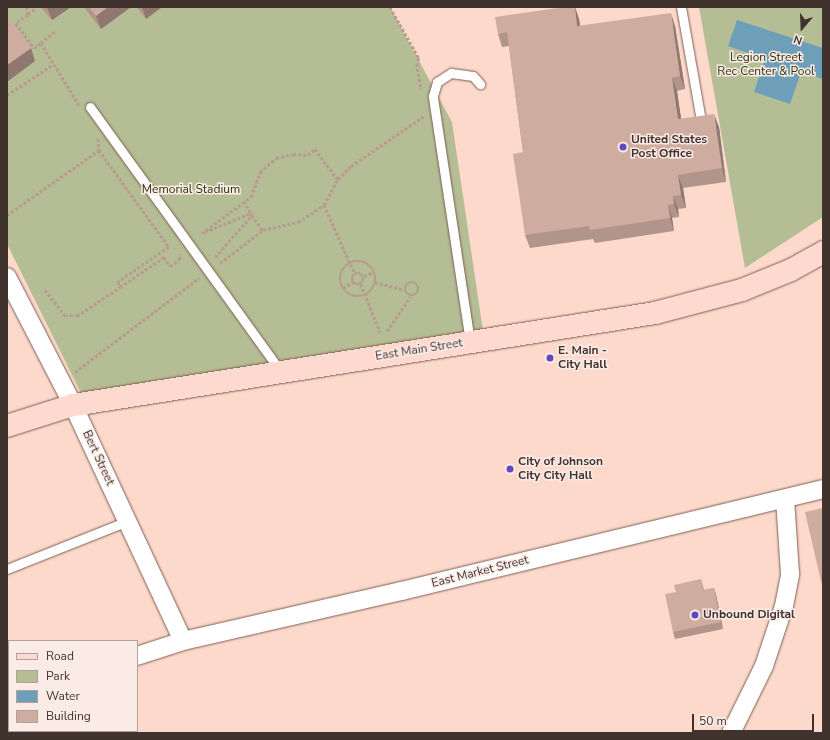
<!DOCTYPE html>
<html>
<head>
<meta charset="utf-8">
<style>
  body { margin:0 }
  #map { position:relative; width:830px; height:740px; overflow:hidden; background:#fdd9cc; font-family:"Nunito Sans",sans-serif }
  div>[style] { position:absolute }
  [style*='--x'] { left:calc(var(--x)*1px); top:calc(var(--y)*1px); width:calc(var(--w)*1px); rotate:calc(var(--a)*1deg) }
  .green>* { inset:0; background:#b5bd94 }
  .water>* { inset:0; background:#6d9fb8 }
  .path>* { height:2.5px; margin-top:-1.25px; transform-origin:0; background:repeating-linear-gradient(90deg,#b79b91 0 3px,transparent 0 5px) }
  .path>.ring { margin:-1.25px; padding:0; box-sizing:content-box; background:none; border:2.5px solid #b79b91; border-radius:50% }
  .roads { filter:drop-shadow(0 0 1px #7d5e53) drop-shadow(0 0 1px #7d5e53) }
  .lane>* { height:9px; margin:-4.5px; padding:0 4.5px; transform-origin:4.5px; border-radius:4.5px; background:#fff }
  .street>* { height:18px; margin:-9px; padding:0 9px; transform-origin:9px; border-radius:9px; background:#fff }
  .secondary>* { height:22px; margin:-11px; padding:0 11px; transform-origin:11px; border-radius:11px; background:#fdd9cf }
  .wall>* { inset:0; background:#b1948a }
  .shaded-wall>* { inset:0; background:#907870 }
  .building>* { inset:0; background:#ceaca0 }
  .dots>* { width:11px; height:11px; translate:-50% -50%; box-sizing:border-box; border:2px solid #faebe6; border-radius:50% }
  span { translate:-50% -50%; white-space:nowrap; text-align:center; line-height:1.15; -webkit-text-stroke:3px #faebe6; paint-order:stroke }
  .park-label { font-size:12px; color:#2c320c }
  .poi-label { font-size:12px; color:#40322d; font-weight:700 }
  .left { translate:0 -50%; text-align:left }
  .street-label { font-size:12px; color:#40322d }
  .frame { position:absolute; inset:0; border:8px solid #40322d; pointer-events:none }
  .legend { position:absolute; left:8px; top:640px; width:130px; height:92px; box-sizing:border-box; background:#faebe6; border:1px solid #b0a19c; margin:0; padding:5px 7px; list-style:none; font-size:12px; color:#40322d }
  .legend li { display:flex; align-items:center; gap:8px; height:20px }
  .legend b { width:20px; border:1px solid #b0a19c }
  .north { position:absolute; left:782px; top:8px; width:40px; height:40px; -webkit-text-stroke:3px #faebe6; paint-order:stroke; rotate:199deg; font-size:11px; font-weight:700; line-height:16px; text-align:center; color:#40322d }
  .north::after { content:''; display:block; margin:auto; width:14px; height:18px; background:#40322d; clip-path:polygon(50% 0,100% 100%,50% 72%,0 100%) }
  .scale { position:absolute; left:692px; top:714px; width:122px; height:18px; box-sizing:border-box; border:2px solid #40322d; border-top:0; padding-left:5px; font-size:12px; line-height:14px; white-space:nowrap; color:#40322d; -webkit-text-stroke:3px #faebe6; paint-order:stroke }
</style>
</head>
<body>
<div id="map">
  <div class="green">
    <div style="clip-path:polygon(7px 7px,390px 7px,452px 122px,483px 331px,81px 393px,7px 244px)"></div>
    <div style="clip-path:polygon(699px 7px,823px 7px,823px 217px,745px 268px)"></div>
  </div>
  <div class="water">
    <div style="clip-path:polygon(737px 20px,823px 48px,823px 79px,801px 72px,790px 104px,754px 92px,765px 59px,728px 46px)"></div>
  </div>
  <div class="path">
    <div style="--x:27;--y:7;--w:8;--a:83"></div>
    <div style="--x:28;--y:15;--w:14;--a:146"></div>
    <div style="--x:16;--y:23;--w:31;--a:54"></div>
    <div style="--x:34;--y:48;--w:9;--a:-36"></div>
    <div style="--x:390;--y:7;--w:59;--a:60.4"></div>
    <div style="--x:419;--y:58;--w:6;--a:108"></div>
    <div style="--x:417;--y:64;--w:26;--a:81"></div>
    <div style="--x:28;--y:14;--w:9;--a:-36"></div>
    <div style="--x:55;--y:32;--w:18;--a:142"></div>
    <div style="--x:41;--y:43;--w:73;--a:58.5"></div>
    <div style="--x:7;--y:95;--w:54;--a:-33.7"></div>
    <div style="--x:98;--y:139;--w:11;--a:85"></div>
    <div style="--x:99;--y:150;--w:120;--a:54.2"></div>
    <div style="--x:169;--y:247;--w:62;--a:145.5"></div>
    <div style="--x:118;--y:282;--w:5;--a:68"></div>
    <div style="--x:120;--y:287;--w:53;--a:-34.3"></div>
    <div style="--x:164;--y:257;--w:11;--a:56"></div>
    <div style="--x:170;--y:266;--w:11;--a:-34"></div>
    <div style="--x:179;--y:260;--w:6;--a:-81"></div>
    <div style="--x:244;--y:201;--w:14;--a:60"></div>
    <div style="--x:324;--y:205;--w:76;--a:65.8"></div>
    <div style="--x:7;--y:215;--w:113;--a:-35.2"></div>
    <div style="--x:205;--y:232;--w:50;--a:-22.4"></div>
    <div style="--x:251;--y:213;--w:2;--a:63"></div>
    <div style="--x:202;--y:233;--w:61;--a:-36.3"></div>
    <div style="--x:251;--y:197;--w:27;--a:-70"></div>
    <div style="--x:260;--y:172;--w:21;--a:-41"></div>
    <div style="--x:276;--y:158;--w:17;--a:-13"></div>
    <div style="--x:293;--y:154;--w:15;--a:4"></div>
    <div style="--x:308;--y:155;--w:9;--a:-41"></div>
    <div style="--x:315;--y:149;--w:38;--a:53"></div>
    <div style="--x:215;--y:257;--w:56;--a:-48.6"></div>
    <div style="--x:252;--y:215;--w:19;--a:54"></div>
    <div class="ring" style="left:340px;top:261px;width:33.5px;height:33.5px"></div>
    <div style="--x:220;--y:263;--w:54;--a:-37.5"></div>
    <div style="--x:263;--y:230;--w:36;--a:-13"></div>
    <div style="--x:298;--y:222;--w:31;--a:-33"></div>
    <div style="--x:324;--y:205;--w:30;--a:-62"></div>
    <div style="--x:338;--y:179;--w:18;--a:-45"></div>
    <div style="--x:351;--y:166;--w:88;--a:-34.4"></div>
    <div class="ring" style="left:352px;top:273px;width:9.5px;height:9.5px"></div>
    <div style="--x:364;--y:276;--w:11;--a:-22"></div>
    <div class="ring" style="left:405px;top:282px;width:11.5px;height:11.5px"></div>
    <div style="--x:375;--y:282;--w:30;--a:15"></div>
    <div style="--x:361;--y:284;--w:52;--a:68.4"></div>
    <div style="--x:343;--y:288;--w:12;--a:-31"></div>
    <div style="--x:45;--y:290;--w:33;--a:52"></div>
    <div style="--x:65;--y:316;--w:12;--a:0"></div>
    <div style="--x:77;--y:316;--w:52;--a:-34"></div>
    <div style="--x:387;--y:331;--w:41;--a:-55.9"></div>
    <div style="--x:75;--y:372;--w:156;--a:-37.2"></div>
  </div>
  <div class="roads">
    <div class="lane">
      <div style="--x:681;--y:7;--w:110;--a:80"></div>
      <div style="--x:90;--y:107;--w:327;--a:54.2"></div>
      <div style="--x:470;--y:342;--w:249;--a:-98.6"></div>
      <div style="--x:433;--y:96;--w:15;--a:-74"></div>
      <div style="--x:437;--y:82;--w:17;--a:-33"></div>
      <div style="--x:451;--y:73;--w:22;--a:8"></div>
      <div style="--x:473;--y:76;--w:11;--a:49"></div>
      <div style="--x:7;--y:569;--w:132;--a:-21.7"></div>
    </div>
    <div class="street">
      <div style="--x:7;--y:277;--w:144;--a:62.7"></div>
      <div style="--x:73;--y:405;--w:260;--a:65"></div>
      <div style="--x:137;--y:656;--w:48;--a:-18.1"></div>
      <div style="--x:183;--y:641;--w:225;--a:-12.9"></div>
      <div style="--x:402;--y:591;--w:433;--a:-13.6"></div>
      <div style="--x:7;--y:699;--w:2;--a:-27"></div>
      <div style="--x:731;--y:733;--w:75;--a:-63.8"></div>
      <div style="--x:764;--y:666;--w:63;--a:-71.6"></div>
      <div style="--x:784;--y:606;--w:33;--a:-79"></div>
      <div style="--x:790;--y:574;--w:75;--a:-93.8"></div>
    </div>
    <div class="secondary">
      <div style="--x:7;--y:426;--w:69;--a:-17.7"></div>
      <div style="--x:73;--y:405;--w:589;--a:-8.98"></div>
      <div style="--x:655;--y:313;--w:90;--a:-14.8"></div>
      <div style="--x:742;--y:290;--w:53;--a:-22.2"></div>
      <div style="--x:791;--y:270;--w:37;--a:-29"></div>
    </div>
  </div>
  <div class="wall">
    <div style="clip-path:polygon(41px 7px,71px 7px,52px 20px)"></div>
    <div style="clip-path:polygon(84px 7px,131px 7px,101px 29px)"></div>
    <div style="clip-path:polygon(137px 7px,162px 7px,146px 19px)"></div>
    <div style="clip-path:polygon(575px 7px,579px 19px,580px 26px,675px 26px,685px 89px,677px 91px,681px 119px,719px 127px,726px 182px,683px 188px,686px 208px,678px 209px,679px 217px,672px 218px,674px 231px,595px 243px,593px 239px,530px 248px,525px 235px,523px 152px,509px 46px,502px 47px,498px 34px)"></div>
    <div style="clip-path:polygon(701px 579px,704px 590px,714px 588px,716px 595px,723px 629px,675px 639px,673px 632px)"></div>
  </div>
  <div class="shaded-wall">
    <div style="clip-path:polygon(47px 7px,71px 7px,52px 20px)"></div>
    <div style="clip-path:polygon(108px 7px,131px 7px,101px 29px,96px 16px)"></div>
    <div style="clip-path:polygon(142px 7px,162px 7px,146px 19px)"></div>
    <div style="clip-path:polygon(575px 7px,579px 19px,582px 39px,577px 26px)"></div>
    <div style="clip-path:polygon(671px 13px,675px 26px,685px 89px,680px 76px)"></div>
    <div style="clip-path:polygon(31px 48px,35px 61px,7px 82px,7px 65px)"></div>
    <div style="clip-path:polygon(672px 78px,677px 91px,683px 132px,678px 119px)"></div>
    <div style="clip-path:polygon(714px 114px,719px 127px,726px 182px,722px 168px)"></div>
    <div style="clip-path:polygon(678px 175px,683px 188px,686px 208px,681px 195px)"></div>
    <div style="clip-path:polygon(673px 196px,678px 209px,679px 217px,674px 204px)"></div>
    <div style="clip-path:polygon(668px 205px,672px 218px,674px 231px,670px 218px)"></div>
    <div style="clip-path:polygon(714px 588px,716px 595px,723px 629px,721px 622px)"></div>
  </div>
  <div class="building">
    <div style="clip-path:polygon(89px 7px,108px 7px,96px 16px)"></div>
    <div style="clip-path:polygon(565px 7px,575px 7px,577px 26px,671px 13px,680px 76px,672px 78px,678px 119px,714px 114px,722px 168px,678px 175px,681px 195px,673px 196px,674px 204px,668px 205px,670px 218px,590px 230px,589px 226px,525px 235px,513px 154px,523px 152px,511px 63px,507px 32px,498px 34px,495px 17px)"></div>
    <div style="clip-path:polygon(7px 15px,31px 48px,7px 65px)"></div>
    <div style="clip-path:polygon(823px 508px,823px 590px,805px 512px)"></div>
    <div style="clip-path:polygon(701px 579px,703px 590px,714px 588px,721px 622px,673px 632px,665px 594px,676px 592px,674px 585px)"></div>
  </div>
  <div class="dots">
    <div style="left:623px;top:147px;background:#5f49c1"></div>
    <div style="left:550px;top:358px;background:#5f49c1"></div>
    <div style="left:510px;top:469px;background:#5f49c1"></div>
    <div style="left:695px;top:615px;background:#5f49c1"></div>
  </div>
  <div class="park-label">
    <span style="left:766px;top:65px">Legion Street<br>Rec Center &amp; Pool</span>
    <span style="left:191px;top:190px">Memorial Stadium</span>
  </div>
  <div class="poi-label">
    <span class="left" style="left:631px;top:147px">United States<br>Post Office</span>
    <span class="left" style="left:558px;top:358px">E. Main -<br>City Hall</span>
    <span class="left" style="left:518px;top:469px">City of Johnson<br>City City Hall</span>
    <span class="left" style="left:703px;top:615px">Unbound Digital</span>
  </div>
  <div class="street-label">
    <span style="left:419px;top:350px;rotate:-9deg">East Main Street</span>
    <span style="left:98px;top:458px;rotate:65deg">Bert Street</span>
    <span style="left:480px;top:572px;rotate:-14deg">East Market Street</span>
  </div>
  <div class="frame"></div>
  <ul class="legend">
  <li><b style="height:5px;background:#fdd9cf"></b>Road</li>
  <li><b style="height:11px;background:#b5bd94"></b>Park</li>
  <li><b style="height:11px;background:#6d9fb8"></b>Water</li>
  <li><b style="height:11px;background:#ceaca0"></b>Building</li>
  </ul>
  <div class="north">N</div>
  <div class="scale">50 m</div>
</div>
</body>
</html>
